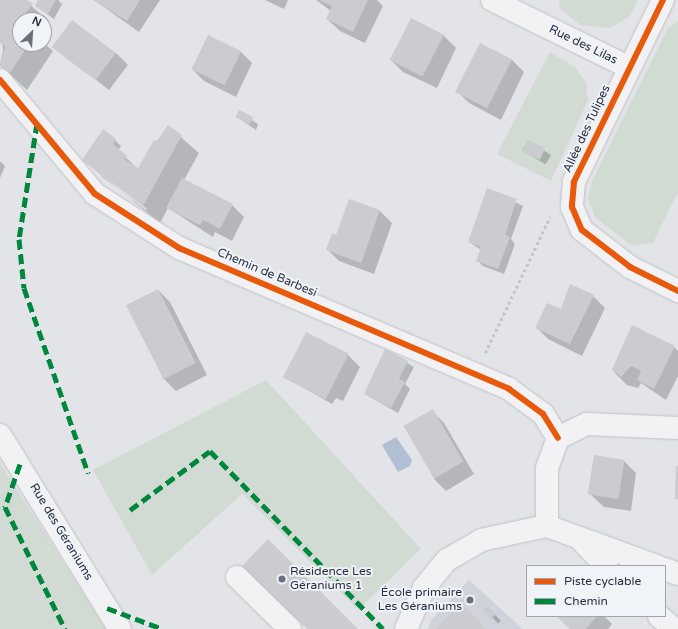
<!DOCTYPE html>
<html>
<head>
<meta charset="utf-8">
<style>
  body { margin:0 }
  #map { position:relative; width:678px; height:629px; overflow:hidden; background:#e2e4e8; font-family:"Varela Round",sans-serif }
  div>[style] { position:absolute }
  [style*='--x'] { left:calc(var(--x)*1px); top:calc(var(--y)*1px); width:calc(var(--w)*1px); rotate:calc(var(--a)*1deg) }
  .built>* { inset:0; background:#d0d3db }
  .green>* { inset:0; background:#d2dbd3 }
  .water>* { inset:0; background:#b0bfd3 }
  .shadow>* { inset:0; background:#0003; transform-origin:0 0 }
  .building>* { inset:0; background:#caccd0; transform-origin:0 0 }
  .path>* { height:2.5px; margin-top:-1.25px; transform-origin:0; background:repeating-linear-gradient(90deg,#c3c5c9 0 3px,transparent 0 6px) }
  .roads { filter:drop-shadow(0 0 1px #c0c2c6) drop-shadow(0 0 1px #c0c2c6) }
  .minor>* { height:22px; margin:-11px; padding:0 11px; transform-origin:11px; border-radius:11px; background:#f2f2f4 }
  .quiet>* { height:5px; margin-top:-2.5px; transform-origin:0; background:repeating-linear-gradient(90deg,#00873e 0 10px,transparent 0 15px) }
  .cycleway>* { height:6px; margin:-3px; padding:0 3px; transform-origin:3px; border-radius:3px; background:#e8590c }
  .dots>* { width:11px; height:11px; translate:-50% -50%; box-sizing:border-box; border:2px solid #f0f3f7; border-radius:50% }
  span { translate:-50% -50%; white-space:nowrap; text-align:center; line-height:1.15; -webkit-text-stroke:4px #f0f3f7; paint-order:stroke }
  .street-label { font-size:12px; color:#293041 }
  .poi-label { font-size:12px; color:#293041 }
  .left { translate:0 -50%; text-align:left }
  .right { translate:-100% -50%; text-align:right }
  .legend { position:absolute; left:526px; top:565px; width:140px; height:52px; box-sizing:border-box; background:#f0f3f7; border:1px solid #a0a5ae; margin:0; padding:5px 7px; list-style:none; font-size:12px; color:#293041 }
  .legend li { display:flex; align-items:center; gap:8px; height:20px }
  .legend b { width:20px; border:1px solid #a0a5ae }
  .north { position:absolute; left:12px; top:12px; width:40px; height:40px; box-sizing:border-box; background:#f0f3f7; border:1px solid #a0a5ae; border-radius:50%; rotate:25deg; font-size:11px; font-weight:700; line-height:16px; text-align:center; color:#293041 }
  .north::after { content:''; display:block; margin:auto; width:14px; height:18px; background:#6a6f7b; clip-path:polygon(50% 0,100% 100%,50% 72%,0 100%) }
</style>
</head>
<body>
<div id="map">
  <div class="built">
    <div style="clip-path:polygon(469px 580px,523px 629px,428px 629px,431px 620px)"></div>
  </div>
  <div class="green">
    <div style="clip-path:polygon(559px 0,638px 0,630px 16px,610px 28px,580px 25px,560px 9px)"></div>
    <div style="clip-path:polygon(678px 21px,678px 192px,653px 243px,632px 246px,595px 217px,588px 199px,592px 181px,668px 28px)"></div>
    <div style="clip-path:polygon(550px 52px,575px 67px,586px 83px,588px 100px,551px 181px,497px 154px)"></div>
    <div style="clip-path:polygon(266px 380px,421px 549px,358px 610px,242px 494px,152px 575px,93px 470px)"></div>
    <div style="clip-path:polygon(0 463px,41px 527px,106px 629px,0 629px)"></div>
  </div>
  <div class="water">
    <div style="clip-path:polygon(396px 437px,412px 460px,410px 466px,398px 472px,382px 445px)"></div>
  </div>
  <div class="shadow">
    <div style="clip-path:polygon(0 0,25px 0,49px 22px,44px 31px,44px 20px,20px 20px,20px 44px,44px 43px,53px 51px,27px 90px,0 65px,3px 51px)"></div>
    <div style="clip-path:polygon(40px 0,58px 0,62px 4px,54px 19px,36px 6px)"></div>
    <div style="clip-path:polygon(94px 0,160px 0,139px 32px)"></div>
    <div style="clip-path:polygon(265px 0,288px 0,284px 9px)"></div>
    <div style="clip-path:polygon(316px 0,377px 0,383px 6px,365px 43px,340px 31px,327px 19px,331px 11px)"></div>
    <div style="clip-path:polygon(411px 19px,444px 36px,456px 48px,437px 88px,403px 72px,391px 60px)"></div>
    <div style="clip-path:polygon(480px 44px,512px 60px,524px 72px,501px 120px,469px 103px,457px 91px)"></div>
    <div style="clip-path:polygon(53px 46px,116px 53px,128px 65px,109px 90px)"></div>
    <div style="clip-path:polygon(240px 51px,252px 63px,236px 97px,204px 81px,192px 69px)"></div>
    <div style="clip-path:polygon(239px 112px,258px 124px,256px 130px,237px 117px)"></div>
    <div style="clip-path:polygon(evenodd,168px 126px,199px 153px,184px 180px,232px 205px,244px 217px,232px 241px,215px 232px,213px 237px,168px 208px,160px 223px,83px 160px,115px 140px,121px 146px,118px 150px,138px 169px,168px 126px,101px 173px,147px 209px,146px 210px,101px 176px,101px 173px)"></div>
    <div style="left:528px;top:141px;width:27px;height:11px;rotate:31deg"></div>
    <div style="clip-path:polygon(0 161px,5px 166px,0 178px)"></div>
    <div style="clip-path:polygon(488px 189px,523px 206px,511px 239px,515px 244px,504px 274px,483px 266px,477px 260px,481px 250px,469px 242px)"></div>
    <div style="clip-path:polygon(350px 201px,380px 211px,392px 223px,374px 274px,339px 261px,327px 249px,337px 236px)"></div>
    <div style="clip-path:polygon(158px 290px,170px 302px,207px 375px,176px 391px,164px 379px,158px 364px)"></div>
    <div style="clip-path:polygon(593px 296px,605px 308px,582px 356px,548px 339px,536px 327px,561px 310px)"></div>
    <div style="clip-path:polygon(674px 347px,678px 351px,678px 376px,666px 400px,641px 383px,638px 388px,627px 385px,615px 373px,613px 369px)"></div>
    <div style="clip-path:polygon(386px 351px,414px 367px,405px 384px,410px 389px,398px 413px,365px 394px)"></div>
    <div style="clip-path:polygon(348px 355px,360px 367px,343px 401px,336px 398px,332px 404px,285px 377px)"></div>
    <div style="clip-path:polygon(432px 411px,444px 423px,474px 474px,446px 491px,434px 479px)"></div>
    <div style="clip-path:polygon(624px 461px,636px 473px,631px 511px,604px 507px,591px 495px)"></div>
    <div style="left:488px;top:607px;width:19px;height:4px;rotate:47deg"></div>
    <div style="clip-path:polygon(558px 616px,604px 616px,612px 624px,608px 629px,572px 629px)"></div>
  </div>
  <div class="building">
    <div style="clip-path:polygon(0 0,27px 0,33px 4px,20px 20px,20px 44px,29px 44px,10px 73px,0 66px,5px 46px,0 43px)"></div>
    <div style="clip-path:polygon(38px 0,56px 0,48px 14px,35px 6px)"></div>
    <div style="clip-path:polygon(93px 0,140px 0,127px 21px)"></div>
    <div style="clip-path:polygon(319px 0,368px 0,353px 32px,326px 19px,332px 6px)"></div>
    <div style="left:411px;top:18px;width:37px;height:47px;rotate:27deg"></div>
    <div style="left:72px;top:20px;width:55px;height:34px;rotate:37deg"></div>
    <div style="left:208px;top:35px;width:37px;height:38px;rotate:26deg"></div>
    <div style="left:480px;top:43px;width:36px;height:55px;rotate:27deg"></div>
    <div style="left:239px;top:110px;width:16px;height:8px;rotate:27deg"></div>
    <div style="clip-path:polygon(168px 125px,182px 135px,143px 206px,82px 160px,103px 129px,116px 139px,113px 144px,127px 156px,124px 159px,138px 168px,154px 140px,157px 141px)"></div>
    <div style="left:528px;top:140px;width:19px;height:13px;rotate:25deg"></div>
    <div style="clip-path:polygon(182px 178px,233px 204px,220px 229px,203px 220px,200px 225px,166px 208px)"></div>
    <div style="clip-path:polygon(487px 188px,517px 199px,505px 235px,510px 237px,498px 269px,476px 261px,481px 247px,468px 242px)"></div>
    <div style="clip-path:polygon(349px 199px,380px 210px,361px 263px,326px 250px,332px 233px,336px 235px)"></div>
    <div style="clip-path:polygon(570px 284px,594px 295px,570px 344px,535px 328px,547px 303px,561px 309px)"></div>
    <div style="left:158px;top:289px;width:83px;height:36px;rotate:63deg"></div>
    <div style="clip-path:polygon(632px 325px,675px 346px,654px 389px,637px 380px,641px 371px,631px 366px,621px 377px,612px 369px)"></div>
    <div style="left:306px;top:332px;width:48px;height:51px;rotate:27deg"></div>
    <div style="clip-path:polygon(385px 349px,408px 361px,399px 379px,405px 382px,391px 408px,364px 394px)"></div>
    <div style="left:433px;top:409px;width:61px;height:34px;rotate:60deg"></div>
    <div style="left:594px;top:455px;width:31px;height:40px;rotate:9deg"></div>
    <div style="clip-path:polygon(676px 466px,678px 466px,678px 499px,675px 499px)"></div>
    <div style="clip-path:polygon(268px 539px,358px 629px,307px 629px,242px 566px)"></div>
    <div style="clip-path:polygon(461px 603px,486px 629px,436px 629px)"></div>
    <div style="clip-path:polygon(488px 606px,496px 614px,491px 619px,483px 610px)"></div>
    <div style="clip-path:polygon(597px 616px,586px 629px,570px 629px,557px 617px)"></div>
  </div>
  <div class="path">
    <div style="--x:485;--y:353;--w:151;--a:-64.5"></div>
  </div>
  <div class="roads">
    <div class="minor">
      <div style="--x:492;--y:0;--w:152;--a:26.2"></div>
      <div style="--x:663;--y:0;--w:203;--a:116.1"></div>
      <div style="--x:574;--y:182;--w:25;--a:95"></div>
      <div style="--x:572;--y:207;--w:25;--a:67"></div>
      <div style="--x:582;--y:230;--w:61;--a:37.6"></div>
      <div style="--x:630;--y:267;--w:54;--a:26.6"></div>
      <div style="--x:0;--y:80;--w:148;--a:50.2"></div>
      <div style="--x:95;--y:194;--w:100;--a:32.7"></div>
      <div style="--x:179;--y:248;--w:359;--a:23.1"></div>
      <div style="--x:509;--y:389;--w:42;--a:36.3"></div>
      <div style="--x:543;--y:414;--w:28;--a:58"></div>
      <div style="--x:0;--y:435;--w:228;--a:58.3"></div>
      <div style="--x:558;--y:438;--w:33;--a:110"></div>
      <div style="--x:547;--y:469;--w:57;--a:90"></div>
      <div style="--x:547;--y:526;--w:117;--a:20"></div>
      <div style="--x:558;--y:438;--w:32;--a:-26"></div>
      <div style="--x:587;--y:424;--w:91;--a:2.5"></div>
      <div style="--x:582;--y:541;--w:35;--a:46"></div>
      <div style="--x:665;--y:569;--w:14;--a:21"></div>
      <div style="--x:237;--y:577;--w:74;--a:44.5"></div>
      <div style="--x:659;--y:616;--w:20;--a:41"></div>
      <div style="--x:406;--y:629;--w:45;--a:-66.3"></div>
      <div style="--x:424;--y:588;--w:36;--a:-51"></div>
      <div style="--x:447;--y:560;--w:39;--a:-30"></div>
      <div style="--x:481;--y:540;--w:67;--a:-12"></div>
    </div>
  </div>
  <div class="quiet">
    <div style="--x:37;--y:123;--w:117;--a:98.8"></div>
    <div style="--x:19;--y:239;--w:49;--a:84.2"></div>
    <div style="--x:24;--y:288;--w:196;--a:70.9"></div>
    <div style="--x:20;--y:464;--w:46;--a:109.2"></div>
    <div style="--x:5;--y:507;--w:136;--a:63.8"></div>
    <div style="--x:130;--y:510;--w:99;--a:-36.4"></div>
    <div style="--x:210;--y:451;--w:248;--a:45.8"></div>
    <div style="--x:107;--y:608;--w:60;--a:20.6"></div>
  </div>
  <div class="cycleway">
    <div style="--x:663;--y:0;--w:203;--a:116.1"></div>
    <div style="--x:574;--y:182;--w:25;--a:95"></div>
    <div style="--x:572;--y:207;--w:25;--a:67"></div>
    <div style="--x:582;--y:230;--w:61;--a:37.6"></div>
    <div style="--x:630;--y:267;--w:54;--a:26.6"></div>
    <div style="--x:0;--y:80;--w:148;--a:50.2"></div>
    <div style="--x:95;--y:194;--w:100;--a:32.7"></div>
    <div style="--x:179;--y:248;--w:359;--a:23.1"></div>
    <div style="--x:509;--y:389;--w:42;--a:36.3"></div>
    <div style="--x:543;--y:414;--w:28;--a:58"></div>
  </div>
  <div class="dots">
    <div style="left:282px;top:579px;background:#6a6f7b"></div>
    <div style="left:470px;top:600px;background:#6a6f7b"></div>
  </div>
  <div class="street-label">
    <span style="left:583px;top:45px;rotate:26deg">Rue des Lilas</span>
    <span style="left:587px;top:129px;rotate:-65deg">Allée des Tulipes</span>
    <span style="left:267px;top:273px;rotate:23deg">Chemin de Barbesi</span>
    <span style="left:61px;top:532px;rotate:59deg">Rue des Géraniums</span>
  </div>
  <div class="poi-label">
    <span class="left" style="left:290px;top:579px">Résidence Les<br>Géraniums 1</span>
    <span class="right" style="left:462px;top:600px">École primaire<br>Les Géraniums</span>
  </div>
  <ul class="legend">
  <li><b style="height:5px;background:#e8590c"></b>Piste cyclable</li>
  <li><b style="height:5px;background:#00873e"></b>Chemin</li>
  </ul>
  <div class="north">N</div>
</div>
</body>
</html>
